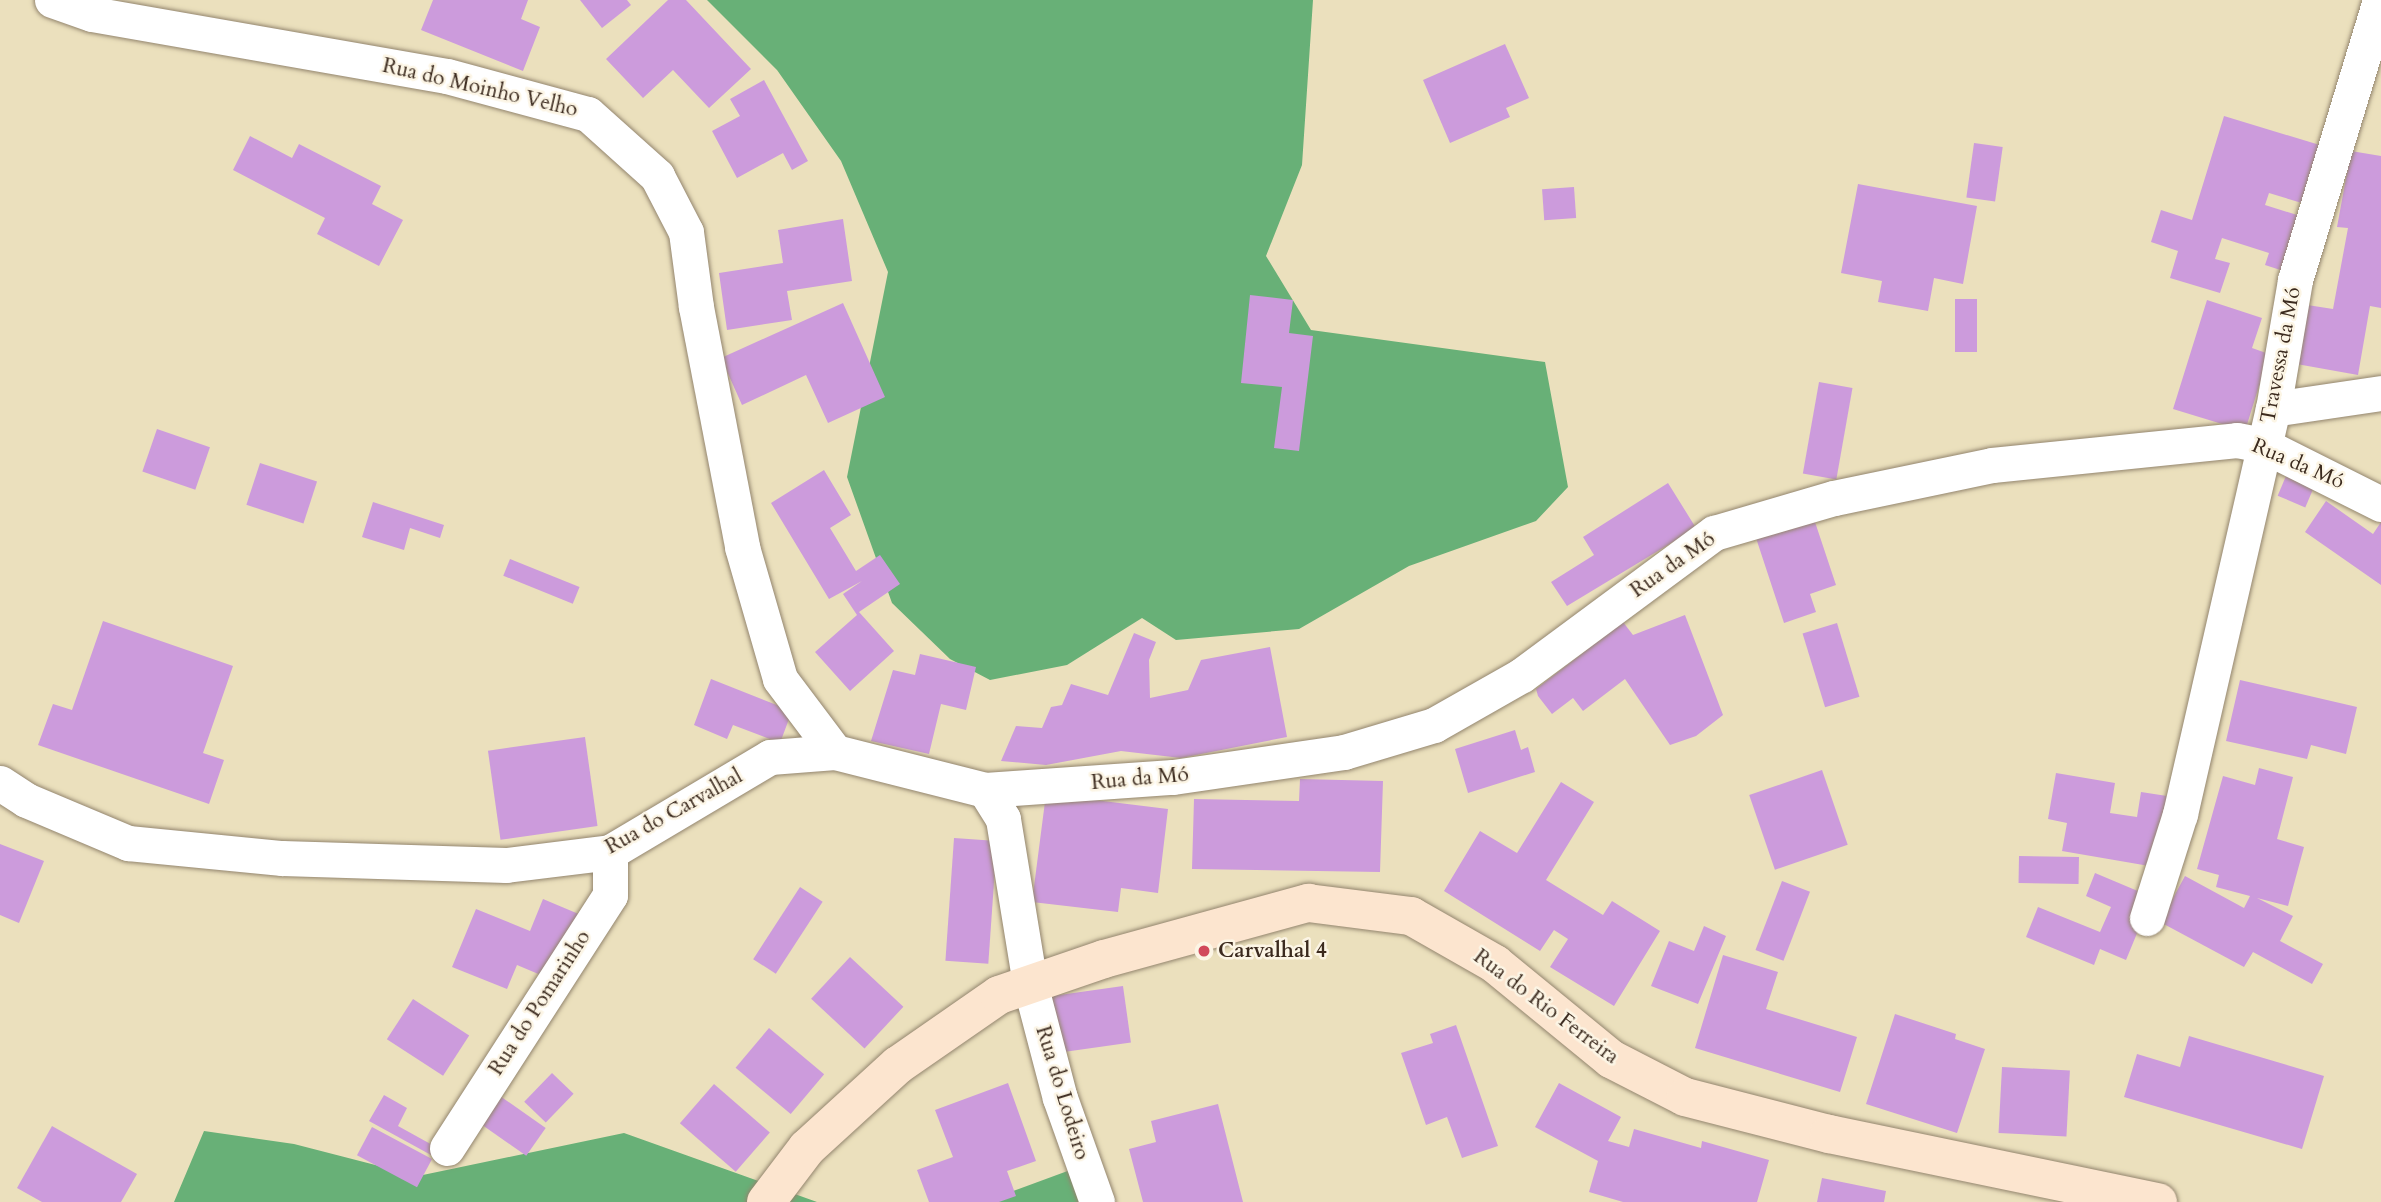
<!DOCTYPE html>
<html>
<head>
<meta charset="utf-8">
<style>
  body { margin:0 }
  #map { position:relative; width:2381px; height:1202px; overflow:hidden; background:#ebe0bd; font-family:Cardo,serif }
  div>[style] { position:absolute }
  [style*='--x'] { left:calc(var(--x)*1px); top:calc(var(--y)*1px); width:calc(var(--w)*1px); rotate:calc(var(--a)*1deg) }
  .forest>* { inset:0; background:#68b077 }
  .building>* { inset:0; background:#cc9bdc; transform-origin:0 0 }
  .roads { filter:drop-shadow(0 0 2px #93856e) drop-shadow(0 0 2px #93856e) }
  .street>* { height:35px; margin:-17.5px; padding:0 17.5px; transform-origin:17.5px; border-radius:17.5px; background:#fff }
  .secondary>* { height:38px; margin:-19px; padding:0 19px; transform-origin:19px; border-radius:19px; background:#fce5cf }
  .dots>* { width:19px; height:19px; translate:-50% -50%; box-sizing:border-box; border:4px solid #fcf5e5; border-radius:50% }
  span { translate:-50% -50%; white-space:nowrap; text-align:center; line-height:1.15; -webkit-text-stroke:5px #fcf5e5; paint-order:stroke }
  .street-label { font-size:21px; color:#3b2a1e }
  .poi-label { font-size:21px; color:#3b2a1e; font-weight:700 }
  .left { translate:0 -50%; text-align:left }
</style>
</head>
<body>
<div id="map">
  <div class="forest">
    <div style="clip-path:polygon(707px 0,1313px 0,1302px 165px,1266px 256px,1311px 330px,1545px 362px,1568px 487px,1536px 521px,1409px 566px,1299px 629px,1176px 640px,1142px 618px,1067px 665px,990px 680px,950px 659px,892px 603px,847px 477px,888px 272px,841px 161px,777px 70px)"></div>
    <div style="clip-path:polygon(204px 1131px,294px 1144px,418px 1176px,624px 1133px,817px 1202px,174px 1202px)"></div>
    <div style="clip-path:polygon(1073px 1169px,1082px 1202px,983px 1202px)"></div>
  </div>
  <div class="building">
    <div style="clip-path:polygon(433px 0,528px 0,521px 19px,540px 27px,523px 71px,421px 30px)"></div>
    <div style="clip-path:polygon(580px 0,627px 0,631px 5px,602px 28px)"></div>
    <div style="clip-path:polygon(668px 0,686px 0,751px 69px,709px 108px,673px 70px,643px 98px,606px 59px)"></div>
    <div style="clip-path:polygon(1505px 44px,1529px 98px,1506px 108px,1510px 117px,1450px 143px,1423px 80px)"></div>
    <div style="clip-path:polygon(764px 80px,808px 161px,792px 170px,783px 153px,737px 178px,712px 131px,740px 116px,730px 99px)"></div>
    <div style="clip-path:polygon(2224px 116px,2323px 146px,2305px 204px,2269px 193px,2265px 205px,2310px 219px,2293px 274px,2265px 265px,2269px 253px,2222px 238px,2215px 259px,2230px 263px,2220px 293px,2170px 278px,2178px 251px,2151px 242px,2161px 210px,2192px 220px)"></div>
    <div style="clip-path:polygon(250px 136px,292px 158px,299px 144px,381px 186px,372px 204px,403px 220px,379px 266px,317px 234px,325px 218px,233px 170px)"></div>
    <div style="left:1974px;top:143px;width:29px;height:55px;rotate:8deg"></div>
    <div style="clip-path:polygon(2351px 151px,2381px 156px,2381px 308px,2370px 306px,2358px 375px,2291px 363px,2301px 304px,2333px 309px,2348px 228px,2337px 227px)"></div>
    <div style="clip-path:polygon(1858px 184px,1977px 206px,1963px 284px,1934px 278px,1928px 311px,1878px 302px,1882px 281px,1841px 273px)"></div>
    <div style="left:1574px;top:187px;width:31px;height:32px;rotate:86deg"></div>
    <div style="clip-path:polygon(843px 219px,852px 281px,787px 291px,792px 320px,727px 330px,719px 273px,783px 263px,778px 230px)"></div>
    <div style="clip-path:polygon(1250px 295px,1293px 300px,1289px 333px,1313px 336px,1299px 451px,1274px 448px,1282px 387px,1241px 383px)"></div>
    <div style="left:1955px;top:299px;width:22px;height:53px"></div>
    <div style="clip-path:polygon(2207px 300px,2262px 318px,2252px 348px,2269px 354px,2245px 431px,2173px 409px)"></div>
    <div style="clip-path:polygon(843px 303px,885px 397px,828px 423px,806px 375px,742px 405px,721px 358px)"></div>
    <div style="left:1819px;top:382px;width:34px;height:93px;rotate:10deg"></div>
    <div style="left:157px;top:429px;width:56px;height:45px;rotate:19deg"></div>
    <div style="left:260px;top:463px;width:60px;height:44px;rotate:18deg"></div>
    <div style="left:2289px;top:469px;width:30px;height:29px;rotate:23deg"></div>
    <div style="clip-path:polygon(824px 470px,851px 515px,830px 528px,856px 571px,880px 555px,900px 584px,859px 612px,894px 651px,850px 691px,815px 652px,857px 615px,843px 594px,862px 581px,829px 599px,771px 503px)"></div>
    <div style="clip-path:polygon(1668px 483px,1696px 528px,1567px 606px,1551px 582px,1594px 555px,1583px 537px)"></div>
    <div style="clip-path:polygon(2326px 501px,2373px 534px,2381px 522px,2381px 585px,2305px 532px)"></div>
    <div style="clip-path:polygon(373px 502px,444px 525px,440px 538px,410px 528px,404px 550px,362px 537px)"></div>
    <div style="clip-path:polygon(1814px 519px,1836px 585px,1810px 594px,1816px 612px,1784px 623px,1756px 538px)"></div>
    <div style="left:510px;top:559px;width:75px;height:18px;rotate:22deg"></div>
    <div style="clip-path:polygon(1685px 615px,1723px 715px,1696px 736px,1670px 745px,1625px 679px,1583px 711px,1573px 698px,1552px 714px,1538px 696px,1536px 689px,1623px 622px,1633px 635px)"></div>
    <div style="clip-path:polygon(103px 621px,233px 666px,203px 753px,224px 760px,209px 804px,38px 745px,53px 704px,72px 710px)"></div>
    <div style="left:1837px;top:623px;width:77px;height:36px;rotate:73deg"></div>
    <div style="clip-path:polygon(1134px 633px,1156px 642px,1149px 660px,1150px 698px,1188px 690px,1201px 660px,1270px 647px,1287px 737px,1181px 758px,1121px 751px,1046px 765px,1001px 761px,1016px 726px,1042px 728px,1051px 707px,1062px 705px,1071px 684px,1108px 695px)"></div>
    <div style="clip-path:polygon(920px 654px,976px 667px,966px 710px,941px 704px,929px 754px,871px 741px,893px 670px,915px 675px)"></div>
    <div style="clip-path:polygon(711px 679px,792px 711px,780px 743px,733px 725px,727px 739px,694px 725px)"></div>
    <div style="clip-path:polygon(2240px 680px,2357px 707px,2346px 754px,2311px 745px,2307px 759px,2226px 741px)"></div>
    <div style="clip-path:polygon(1515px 730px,1521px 750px,1528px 747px,1535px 772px,1468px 793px,1455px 749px)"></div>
    <div style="left:585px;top:737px;width:90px;height:98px;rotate:82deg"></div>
    <div style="clip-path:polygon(2259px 768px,2293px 777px,2277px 839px,2304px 847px,2288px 906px,2257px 898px,2293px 916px,2280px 941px,2323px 964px,2312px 984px,2253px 952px,2244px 967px,2160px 922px,2185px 876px,2244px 908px,2250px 896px,2216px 887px,2219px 875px,2197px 869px,2223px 776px,2255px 785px)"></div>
    <div style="left:1822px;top:770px;width:79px;height:77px;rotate:71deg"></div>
    <div style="clip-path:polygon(2056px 773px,2115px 783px,2110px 813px,2137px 817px,2141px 792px,2167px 796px,2155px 867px,2062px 851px,2067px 823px,2048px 819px)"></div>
    <div style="clip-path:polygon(1300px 779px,1383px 781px,1380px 872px,1192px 869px,1194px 799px,1299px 801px)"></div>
    <div style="clip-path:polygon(1561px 782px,1594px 802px,1546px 880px,1603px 915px,1612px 901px,1660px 931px,1614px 1006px,1550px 967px,1568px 939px,1554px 930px,1540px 951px,1444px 891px,1480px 831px,1517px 853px)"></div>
    <div style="clip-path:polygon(1046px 794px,1168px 809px,1158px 893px,1121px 888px,1118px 912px,1032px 902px)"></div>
    <div style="left:954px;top:838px;width:43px;height:123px;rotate:4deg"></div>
    <div style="clip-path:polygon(0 844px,44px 861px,19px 923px,0 915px)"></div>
    <div style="left:2019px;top:856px;width:60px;height:27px;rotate:1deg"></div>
    <div style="clip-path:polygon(2095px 873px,2152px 897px,2126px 960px,2100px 949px,2094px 965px,2026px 937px,2038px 907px,2100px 932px,2111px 907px,2086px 896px)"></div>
    <div style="left:1782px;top:881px;width:30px;height:74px;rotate:21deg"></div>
    <div style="left:800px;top:887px;width:27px;height:86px;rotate:33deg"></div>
    <div style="clip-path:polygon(543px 899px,581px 915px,555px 981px,517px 965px,507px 989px,452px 967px,476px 909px,530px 931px)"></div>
    <div style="clip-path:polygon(1704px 926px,1726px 936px,1698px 1004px,1651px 986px,1669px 941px,1694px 951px)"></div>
    <div style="clip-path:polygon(1723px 955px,1778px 972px,1766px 1009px,1857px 1037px,1840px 1092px,1695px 1048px)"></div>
    <div style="left:850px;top:957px;width:73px;height:57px;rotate:43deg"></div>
    <div style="left:1123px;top:986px;width:57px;height:75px;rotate:82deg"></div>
    <div style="left:413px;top:999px;width:67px;height:48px;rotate:33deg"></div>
    <div style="clip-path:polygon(1895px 1014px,1956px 1034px,1955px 1039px,1985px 1049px,1957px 1133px,1866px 1104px)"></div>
    <div style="clip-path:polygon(1456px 1025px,1498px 1146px,1462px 1158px,1447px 1117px,1426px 1125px,1401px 1053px,1433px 1043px,1430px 1034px)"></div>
    <div style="left:769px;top:1028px;width:72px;height:52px;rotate:40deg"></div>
    <div style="clip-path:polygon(2189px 1036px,2324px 1076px,2302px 1149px,2124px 1097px,2137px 1054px,2180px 1067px)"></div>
    <div style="left:2002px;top:1067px;width:68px;height:66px;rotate:3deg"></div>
    <div style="left:552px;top:1073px;width:30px;height:40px;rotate:44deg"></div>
    <div style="clip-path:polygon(1008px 1083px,1036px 1161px,1007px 1171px,1016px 1196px,999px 1202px,929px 1202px,917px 1170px,953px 1157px,935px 1110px)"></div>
    <div style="clip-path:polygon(1559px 1083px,1621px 1117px,1608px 1141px,1629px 1147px,1634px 1129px,1701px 1148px,1702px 1141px,1769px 1160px,1757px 1202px,1623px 1202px,1589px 1192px,1598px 1161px,1535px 1127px)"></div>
    <div style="left:714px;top:1084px;width:74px;height:52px;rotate:41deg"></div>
    <div style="left:490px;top:1089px;width:68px;height:34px;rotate:35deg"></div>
    <div style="clip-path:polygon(384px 1095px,407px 1108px,398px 1126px,436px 1147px,431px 1155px,369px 1121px)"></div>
    <div style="clip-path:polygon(1218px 1104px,1243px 1202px,1143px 1202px,1129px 1149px,1156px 1142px,1151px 1121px)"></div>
    <div style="clip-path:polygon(52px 1126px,137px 1174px,121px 1202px,42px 1202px,17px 1188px)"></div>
    <div style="left:372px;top:1127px;width:68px;height:32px;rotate:28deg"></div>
    <div style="clip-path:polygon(1822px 1178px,1886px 1191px,1884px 1202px,1817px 1202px)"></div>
  </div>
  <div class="roads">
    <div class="street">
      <div style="--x:52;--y:0;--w:42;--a:19.3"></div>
      <div style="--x:92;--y:14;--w:360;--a:9.9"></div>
      <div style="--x:447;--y:76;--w:146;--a:15.1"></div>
      <div style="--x:588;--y:114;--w:93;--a:41.9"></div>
      <div style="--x:657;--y:176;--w:63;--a:62.6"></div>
      <div style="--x:686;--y:232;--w:76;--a:82.4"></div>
      <div style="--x:696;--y:307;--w:244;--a:79.1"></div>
      <div style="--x:742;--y:547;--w:137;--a:73.9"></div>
      <div style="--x:780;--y:679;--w:91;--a:53"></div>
      <div style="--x:2273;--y:409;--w:109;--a:-8.4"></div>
      <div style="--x:0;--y:783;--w:31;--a:33"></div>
      <div style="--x:26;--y:800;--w:111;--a:22.9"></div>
      <div style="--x:128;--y:843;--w:155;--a:5.6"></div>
      <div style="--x:282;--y:858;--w:224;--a:1.8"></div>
      <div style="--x:506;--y:865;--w:105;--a:-7.1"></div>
      <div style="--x:610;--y:852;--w:186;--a:-30.7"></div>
      <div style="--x:770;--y:757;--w:65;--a:-4.4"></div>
      <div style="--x:835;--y:752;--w:155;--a:14.2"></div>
      <div style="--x:985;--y:790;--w:34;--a:58"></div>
      <div style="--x:1003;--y:819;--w:167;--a:80.7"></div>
      <div style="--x:1030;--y:984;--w:118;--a:75.3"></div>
      <div style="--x:1060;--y:1098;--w:110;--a:70.4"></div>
      <div style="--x:985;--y:790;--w:188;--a:-4"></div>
      <div style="--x:1173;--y:777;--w:173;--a:-8.3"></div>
      <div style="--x:1344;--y:752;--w:94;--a:-16.7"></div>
      <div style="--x:1434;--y:725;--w:101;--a:-29.6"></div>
      <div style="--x:1522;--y:675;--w:239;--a:-36.5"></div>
      <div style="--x:1714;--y:533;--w:125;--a:-16.3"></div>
      <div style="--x:1834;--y:498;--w:161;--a:-11.8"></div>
      <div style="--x:1992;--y:465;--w:246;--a:-5.8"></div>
      <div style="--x:2237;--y:440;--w:26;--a:11"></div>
      <div style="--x:2263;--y:445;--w:132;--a:26.6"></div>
      <div style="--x:2147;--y:918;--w:109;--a:-72.4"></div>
      <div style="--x:2180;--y:814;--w:416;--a:-77.1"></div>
      <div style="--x:2273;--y:409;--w:131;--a:-80.3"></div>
      <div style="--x:2295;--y:280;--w:293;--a:-73.1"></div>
      <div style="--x:447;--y:1148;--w:301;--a:-57.2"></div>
      <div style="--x:610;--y:895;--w:43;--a:-90"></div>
    </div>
    <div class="secondary">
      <div style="--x:766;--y:1202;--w:68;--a:-52.8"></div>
      <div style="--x:807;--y:1148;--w:123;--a:-42.4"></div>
      <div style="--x:898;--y:1065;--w:123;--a:-34.7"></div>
      <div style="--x:999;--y:995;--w:111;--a:-18.9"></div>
      <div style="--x:1104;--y:959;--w:212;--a:-15.4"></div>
      <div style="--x:1308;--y:903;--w:104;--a:7.2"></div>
      <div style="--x:1411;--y:916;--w:97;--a:29.7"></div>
      <div style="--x:1495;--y:964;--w:150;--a:39.3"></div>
      <div style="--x:1611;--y:1059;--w:83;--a:27.2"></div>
      <div style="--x:1685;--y:1097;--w:149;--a:14.4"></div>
      <div style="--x:1829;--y:1134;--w:336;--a:11.7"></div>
    </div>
  </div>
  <div class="dots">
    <div style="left:1204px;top:951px;background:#d1495b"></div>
  </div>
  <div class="street-label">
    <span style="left:480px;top:88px;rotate:13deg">Rua do Moinho Velho</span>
    <span style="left:2281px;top:355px;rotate:-79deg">Travessa da Mó</span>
    <span style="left:2298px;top:464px;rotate:23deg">Rua da Mó</span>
    <span style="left:1673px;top:565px;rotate:-35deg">Rua da Mó</span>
    <span style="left:1140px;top:779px;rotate:-5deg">Rua da Mó</span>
    <span style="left:674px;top:812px;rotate:-29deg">Rua do Carvalhal</span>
    <span style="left:540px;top:1003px;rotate:-57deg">Rua do Pomarinho</span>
    <span style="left:1546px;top:1007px;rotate:37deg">Rua do Rio Ferreira</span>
    <span style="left:1062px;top:1093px;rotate:73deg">Rua do Lodeiro</span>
  </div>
  <div class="poi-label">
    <span class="left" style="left:1218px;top:951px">Carvalhal 4</span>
  </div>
</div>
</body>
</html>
